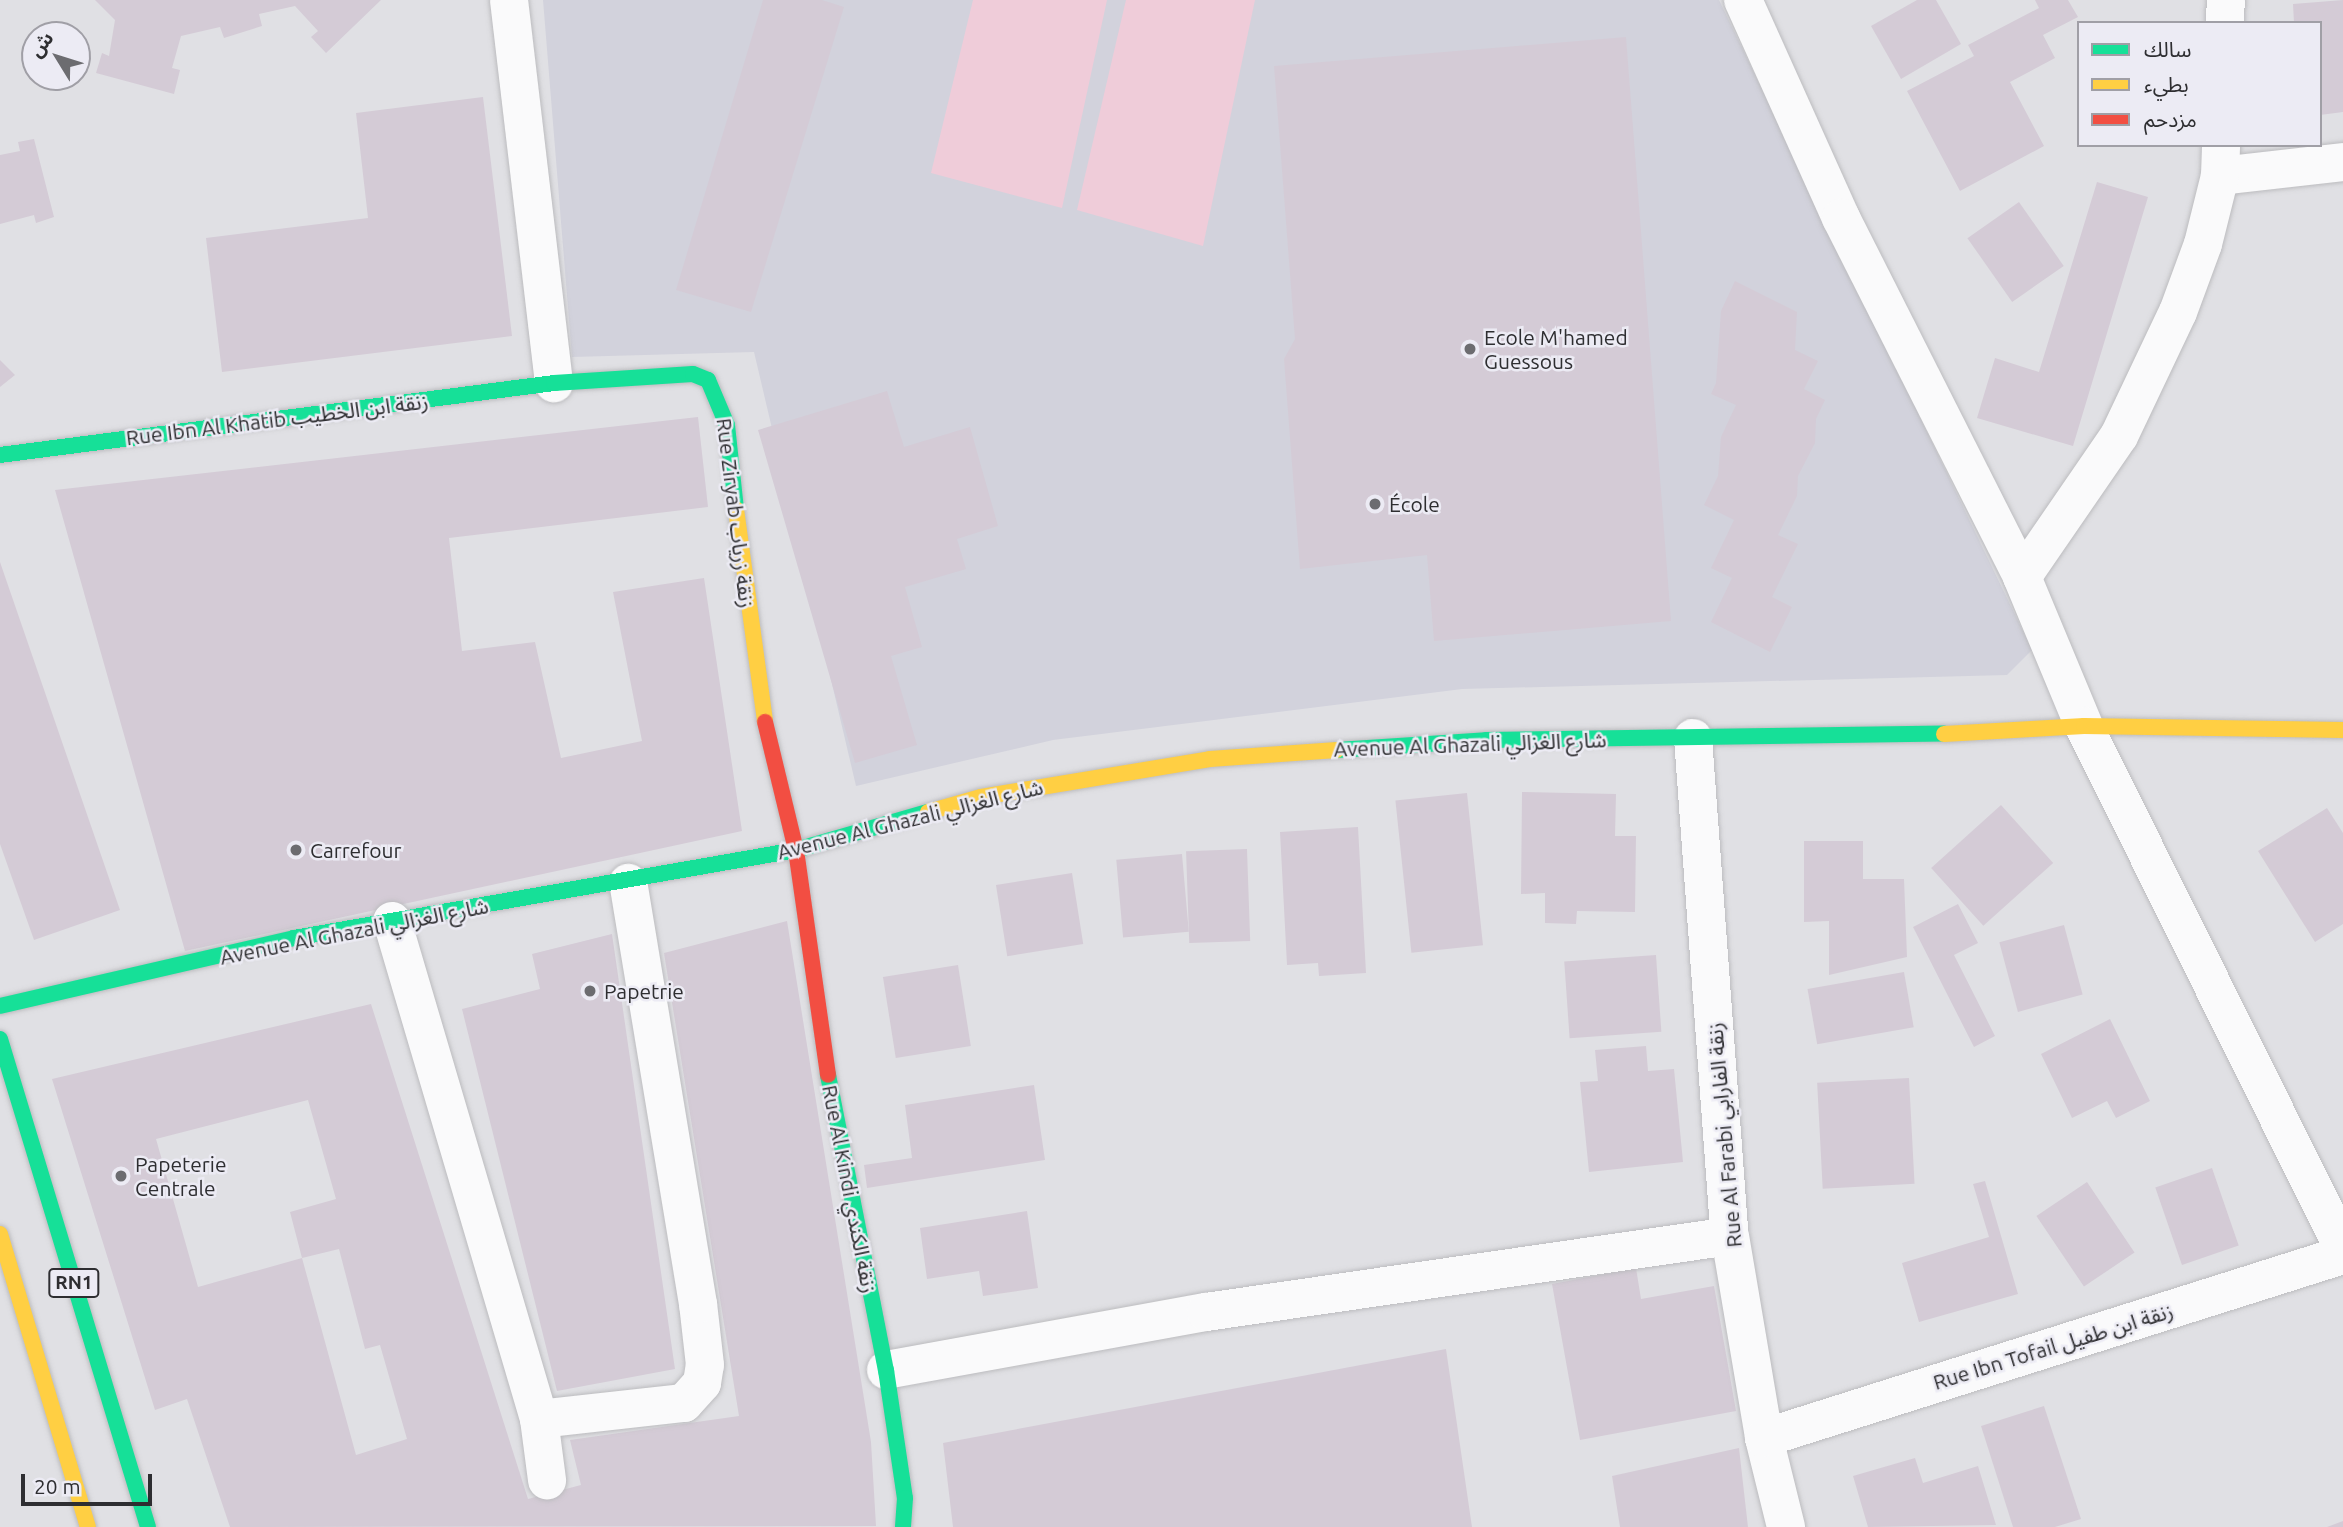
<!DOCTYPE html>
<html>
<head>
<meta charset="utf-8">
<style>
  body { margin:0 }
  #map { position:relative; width:2343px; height:1527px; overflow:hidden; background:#e0e0e4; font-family:Ubuntu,"Noto Sans Arabic",sans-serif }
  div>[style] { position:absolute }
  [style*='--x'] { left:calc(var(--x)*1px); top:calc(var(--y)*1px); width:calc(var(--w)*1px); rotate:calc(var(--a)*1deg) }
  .built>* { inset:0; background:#d2d2dc }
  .green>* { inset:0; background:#efccd9 }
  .building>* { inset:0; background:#d4cbd6; transform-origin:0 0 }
  .roads { filter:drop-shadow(0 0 2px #bcbcbf) drop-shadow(0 0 2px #bcbcbf) }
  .street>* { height:38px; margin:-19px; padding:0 19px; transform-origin:19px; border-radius:19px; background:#fafafb }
  .fast>* { height:16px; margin:-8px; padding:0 8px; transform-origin:8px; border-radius:8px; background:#16e098 }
  .slow>* { height:16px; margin:-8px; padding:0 8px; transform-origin:8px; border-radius:8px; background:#ffcf43 }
  .jam>* { height:16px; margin:-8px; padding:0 8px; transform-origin:8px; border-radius:8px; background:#f24e42 }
  .dots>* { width:19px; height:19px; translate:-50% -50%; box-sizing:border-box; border:4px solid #ecebf4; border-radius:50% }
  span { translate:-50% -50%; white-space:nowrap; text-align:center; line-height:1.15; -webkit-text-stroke:5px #ecebf4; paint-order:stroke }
  .shield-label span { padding:2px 5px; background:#ecebf4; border:2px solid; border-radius:5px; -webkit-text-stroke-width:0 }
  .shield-label { font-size:19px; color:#2e2e31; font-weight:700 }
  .poi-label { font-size:21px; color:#2e2e31 }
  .left { translate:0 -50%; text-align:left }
  .street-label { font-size:21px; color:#2e2e31 }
  .legend { position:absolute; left:2077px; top:21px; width:245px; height:126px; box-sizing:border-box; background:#ecebf4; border:2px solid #a09fa6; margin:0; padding:9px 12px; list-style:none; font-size:21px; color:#2e2e31 }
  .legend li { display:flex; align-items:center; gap:14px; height:35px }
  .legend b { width:35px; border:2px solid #a09fa6 }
  .north { position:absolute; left:21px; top:21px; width:70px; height:70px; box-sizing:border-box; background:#ecebf4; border:2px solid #a09fa6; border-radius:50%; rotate:308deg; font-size:19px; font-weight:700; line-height:28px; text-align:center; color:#2e2e31 }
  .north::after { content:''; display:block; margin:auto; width:24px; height:32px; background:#6c6c70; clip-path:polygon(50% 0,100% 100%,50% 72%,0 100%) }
  .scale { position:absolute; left:21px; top:1474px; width:131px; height:32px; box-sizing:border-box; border:4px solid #2e2e31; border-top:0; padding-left:9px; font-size:21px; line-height:24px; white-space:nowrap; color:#2e2e31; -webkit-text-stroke:5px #ecebf4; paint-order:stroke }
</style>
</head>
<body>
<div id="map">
  <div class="built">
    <div style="clip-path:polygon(543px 0,1719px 0,2032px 650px,2007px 675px,1462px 689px,1053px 740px,856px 786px,754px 352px,572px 357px)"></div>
  </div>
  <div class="green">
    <div style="clip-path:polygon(973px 0,1107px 0,1062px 208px,931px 173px)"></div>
    <div style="clip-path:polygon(1126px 0,1255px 0,1203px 246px,1077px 210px)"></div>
  </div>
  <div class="building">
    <div style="clip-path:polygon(95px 0,381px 0,326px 53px,311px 37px,318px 31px,295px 6px,259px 14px,262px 26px,224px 38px,220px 27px,181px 36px,172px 68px,180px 70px,174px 94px,96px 73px,102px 53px,109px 56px,115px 20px)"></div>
    <div style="clip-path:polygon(763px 0,822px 0,844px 7px,751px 312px,676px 290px)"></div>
    <div style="clip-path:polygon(1917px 0,1936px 0,1961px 44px,1901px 79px,1871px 26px)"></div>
    <div style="clip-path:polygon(2035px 0,2068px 0,2078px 17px,2043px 35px,2055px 58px,2010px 82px,2044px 146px,1960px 191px,1907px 91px,1974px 56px,1968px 45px,2039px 8px)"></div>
    <div style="clip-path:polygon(2343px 0,2343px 112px,2320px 115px,2320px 23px,2294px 23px,2293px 4px)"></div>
    <div style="clip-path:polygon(1626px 37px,1671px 621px,1434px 641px,1427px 555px,1300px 569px,1284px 359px,1295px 339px,1274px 66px)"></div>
    <div style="clip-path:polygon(483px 97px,512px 336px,222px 372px,206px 238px,368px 218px,356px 113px)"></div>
    <div style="clip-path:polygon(34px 139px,54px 217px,36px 223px,34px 215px,0 224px,0 155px,20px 151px,18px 142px)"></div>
    <div style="clip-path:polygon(2097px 182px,2148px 197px,2073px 446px,1977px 418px,1995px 358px,2039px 372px)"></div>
    <div style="left:2019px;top:202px;width:78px;height:63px;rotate:55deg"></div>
    <div style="clip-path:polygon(1735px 281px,1797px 312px,1795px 350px,1818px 361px,1804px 389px,1825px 400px,1816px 419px,1815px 443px,1798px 476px,1797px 496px,1778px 535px,1798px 544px,1772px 597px,1792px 607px,1770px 652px,1711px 622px,1732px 578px,1711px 568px,1734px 520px,1704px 505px,1718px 476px,1721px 437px,1736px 405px,1711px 394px,1716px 383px,1721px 311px)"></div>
    <div style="clip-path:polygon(0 360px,15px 375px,0 387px)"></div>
    <div style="clip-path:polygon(887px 391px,904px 447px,970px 427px,998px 526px,957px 539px,966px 569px,905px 587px,922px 647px,891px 656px,917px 745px,855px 763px,758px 430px)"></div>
    <div style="clip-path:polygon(698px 417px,708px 507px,449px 538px,462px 651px,535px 642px,561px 758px,642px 741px,613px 592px,704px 578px,742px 831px,185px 951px,55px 490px)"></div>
    <div style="clip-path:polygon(0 562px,120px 910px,34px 940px,0 844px)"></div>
    <div style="clip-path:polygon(1522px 792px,1616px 794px,1615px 836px,1636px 836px,1635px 912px,1577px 911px,1576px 924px,1545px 923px,1545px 893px,1521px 894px)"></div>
    <div style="left:1467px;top:793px;width:153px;height:72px;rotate:84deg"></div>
    <div style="left:2001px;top:805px;width:78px;height:94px;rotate:48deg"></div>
    <div style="clip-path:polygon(2327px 808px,2343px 833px,2343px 924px,2315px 942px,2258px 851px)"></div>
    <div style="clip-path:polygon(1358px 827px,1366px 973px,1319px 976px,1318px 963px,1287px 965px,1280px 832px)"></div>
    <div style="clip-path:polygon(1804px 841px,1863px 841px,1863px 879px,1904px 879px,1907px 957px,1829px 975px,1829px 921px,1804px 922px)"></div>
    <div style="left:1247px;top:849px;width:92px;height:61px;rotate:88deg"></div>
    <div style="left:1182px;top:854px;width:78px;height:66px;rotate:85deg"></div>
    <div style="left:1072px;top:873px;width:72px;height:77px;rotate:81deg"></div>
    <div style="clip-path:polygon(1958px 904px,1978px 943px,1954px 955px,1995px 1036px,1974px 1047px,1913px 927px)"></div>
    <div style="clip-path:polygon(evenodd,787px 921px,871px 1442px,876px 1526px,230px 1527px,187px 1399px,155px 1410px,52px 1079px,371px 1004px,528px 1499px,581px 1485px,570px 1440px,739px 1416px,664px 953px,787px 921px,308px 1100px,336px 1199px,290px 1212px,302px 1258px,339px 1249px,365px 1349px,380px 1345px,407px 1439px,356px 1455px,302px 1258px,198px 1287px,156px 1139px,308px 1100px)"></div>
    <div style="left:2064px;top:925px;width:72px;height:67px;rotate:75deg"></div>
    <div style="clip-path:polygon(612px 934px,675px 1369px,557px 1391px,462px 1009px,540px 989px,532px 954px)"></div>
    <div style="left:1656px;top:955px;width:77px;height:92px;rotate:86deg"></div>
    <div style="left:958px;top:965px;width:82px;height:76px;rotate:81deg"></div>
    <div style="left:1904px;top:972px;width:56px;height:98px;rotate:80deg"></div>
    <div style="clip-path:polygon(2110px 1019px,2150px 1101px,2116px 1118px,2107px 1101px,2072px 1118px,2041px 1054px)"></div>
    <div style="clip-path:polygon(1646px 1046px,1648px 1071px,1674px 1069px,1683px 1162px,1589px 1172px,1580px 1082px,1598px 1081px,1595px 1050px)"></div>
    <div style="left:1909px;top:1078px;width:106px;height:92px;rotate:87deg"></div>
    <div style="clip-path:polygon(1034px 1085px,1045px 1160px,867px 1188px,864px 1165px,912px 1158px,905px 1105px)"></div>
    <div style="left:2212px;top:1168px;width:82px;height:60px;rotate:71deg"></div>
    <div style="clip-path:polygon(1985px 1181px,2018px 1294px,1919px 1322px,1902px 1263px,1989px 1237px,1973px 1184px)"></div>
    <div style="left:2087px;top:1182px;width:85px;height:61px;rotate:56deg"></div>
    <div style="clip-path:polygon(1027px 1211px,1038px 1288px,983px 1296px,979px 1271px,927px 1279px,920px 1228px)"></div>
    <div style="clip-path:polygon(1636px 1268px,1641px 1299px,1714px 1286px,1736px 1411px,1580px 1440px,1552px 1284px)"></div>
    <div style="clip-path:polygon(1446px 1349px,1472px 1527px,953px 1527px,943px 1443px)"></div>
    <div style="clip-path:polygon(2044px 1406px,2081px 1519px,2055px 1527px,2013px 1527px,1981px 1426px)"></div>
    <div style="clip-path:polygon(1739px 1448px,1748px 1527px,1620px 1527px,1612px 1476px)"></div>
    <div style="clip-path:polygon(1915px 1458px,1923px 1483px,1978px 1466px,1996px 1525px,1868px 1527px,1853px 1476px)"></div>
    <div style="clip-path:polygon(2343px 1521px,2343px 1527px,2327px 1527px)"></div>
  </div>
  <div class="roads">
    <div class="street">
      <div style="--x:509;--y:0;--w:386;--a:83.3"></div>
      <div style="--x:1743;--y:0;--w:239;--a:65.8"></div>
      <div style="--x:1841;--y:218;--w:402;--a:63.2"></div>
      <div style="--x:2022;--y:577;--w:161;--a:67.4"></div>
      <div style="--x:2084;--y:726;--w:583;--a:63.61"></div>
      <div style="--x:2225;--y:23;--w:23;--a:-88"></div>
      <div style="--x:2220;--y:176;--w:124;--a:-6.5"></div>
      <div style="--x:2022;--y:577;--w:171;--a:-55.5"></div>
      <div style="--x:2119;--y:436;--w:137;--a:-64.6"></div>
      <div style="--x:2178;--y:312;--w:72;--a:-69.8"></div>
      <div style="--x:2203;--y:244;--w:70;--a:-76"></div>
      <div style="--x:2220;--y:176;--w:31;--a:-88"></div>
      <div style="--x:1693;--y:738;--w:499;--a:85.8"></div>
      <div style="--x:1730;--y:1236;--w:205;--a:80.4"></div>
      <div style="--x:1764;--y:1438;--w:92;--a:76.1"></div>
      <div style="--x:392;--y:921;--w:519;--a:73.55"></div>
      <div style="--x:539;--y:1419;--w:62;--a:82.5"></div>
      <div style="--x:886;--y:1370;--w:325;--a:-10.3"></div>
      <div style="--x:1206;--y:1312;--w:529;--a:-8.25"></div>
      <div style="--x:539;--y:1419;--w:146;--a:-6.3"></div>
      <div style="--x:684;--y:1403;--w:27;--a:-48"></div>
      <div style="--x:702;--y:1383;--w:18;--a:-81"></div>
      <div style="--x:705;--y:1365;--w:61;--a:-96.5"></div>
      <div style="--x:698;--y:1304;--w:427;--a:-99.4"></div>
      <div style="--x:1764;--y:1438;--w:607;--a:-17.54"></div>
    </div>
    <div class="fast">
      <div style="--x:0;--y:455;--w:559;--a:-7.4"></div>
      <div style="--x:554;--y:383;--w:139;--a:-3.7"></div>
      <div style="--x:693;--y:374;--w:16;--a:22"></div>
      <div style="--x:708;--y:380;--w:49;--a:67.1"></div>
      <div style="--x:727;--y:425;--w:84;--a:83.9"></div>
      <div style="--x:1337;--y:750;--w:149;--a:-3.8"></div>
      <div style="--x:1486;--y:740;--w:458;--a:-0.8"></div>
      <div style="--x:0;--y:1006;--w:302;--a:-13"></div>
      <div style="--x:294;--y:938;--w:510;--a:-9.94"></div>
      <div style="--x:796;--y:850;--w:137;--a:-16.1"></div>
      <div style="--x:0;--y:1039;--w:510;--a:73.13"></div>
      <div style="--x:828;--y:1075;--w:301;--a:78.9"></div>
      <div style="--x:886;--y:1370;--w:129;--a:81.6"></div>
      <div style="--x:905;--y:1498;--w:29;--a:94"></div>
    </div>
    <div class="slow">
      <div style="--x:736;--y:509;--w:215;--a:82.2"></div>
      <div style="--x:1944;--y:734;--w:140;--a:-3.3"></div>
      <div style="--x:2084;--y:726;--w:259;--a:0.9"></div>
      <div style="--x:928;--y:812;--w:55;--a:-15.8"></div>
      <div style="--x:981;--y:797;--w:232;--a:-9.4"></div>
      <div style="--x:1210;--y:759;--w:127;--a:-4.1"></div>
      <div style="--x:0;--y:1234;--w:306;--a:73.3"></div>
    </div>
    <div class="jam">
      <div style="--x:765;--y:722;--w:132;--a:76.4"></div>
      <div style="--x:796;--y:850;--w:227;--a:81.9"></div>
    </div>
  </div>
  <div class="dots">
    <div style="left:1470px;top:349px;background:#6c6c70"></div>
    <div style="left:1375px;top:504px;background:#6c6c70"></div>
    <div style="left:296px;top:850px;background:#6c6c70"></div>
    <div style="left:590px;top:991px;background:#6c6c70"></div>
    <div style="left:121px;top:1176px;background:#6c6c70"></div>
  </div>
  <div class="shield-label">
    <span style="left:74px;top:1283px">RN1</span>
  </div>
  <div class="poi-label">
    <span class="left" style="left:1484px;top:349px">Ecole M'hamed<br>Guessous</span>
    <span class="left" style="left:1389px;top:504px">École</span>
    <span class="left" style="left:310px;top:850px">Carrefour</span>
    <span class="left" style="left:604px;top:991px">Papetrie</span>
    <span class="left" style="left:135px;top:1176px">Papeterie<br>Centrale</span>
  </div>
  <div class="street-label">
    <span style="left:277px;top:419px;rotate:-7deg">Rue Ibn Al Khatib زنقة ابن الخطيب</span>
    <span style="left:736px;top:513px;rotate:83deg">Rue Ziryab زنقة زرياب</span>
    <span style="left:1470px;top:744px;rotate:-2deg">Avenue Al Ghazali شارع الغزالي</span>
    <span style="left:910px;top:819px;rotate:-14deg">Avenue Al Ghazali شارع الغزالي</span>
    <span style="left:354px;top:931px;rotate:-11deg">Avenue Al Ghazali شارع الغزالي</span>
    <span style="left:1724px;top:1135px;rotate:-95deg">Rue Al Farabi زنقة الفارابي</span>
    <span style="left:850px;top:1189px;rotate:79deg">Rue Al Kindi زنقة الكندي</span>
    <span style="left:2053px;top:1346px;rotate:-17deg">Rue Ibn Tofail زنقة ابن طفيل</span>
  </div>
  <ul class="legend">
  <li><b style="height:9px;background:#16e098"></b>سالك</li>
  <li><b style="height:9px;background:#ffcf43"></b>بطيء</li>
  <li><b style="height:9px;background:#f24e42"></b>مزدحم</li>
  </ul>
  <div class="north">ش</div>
  <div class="scale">20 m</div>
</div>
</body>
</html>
